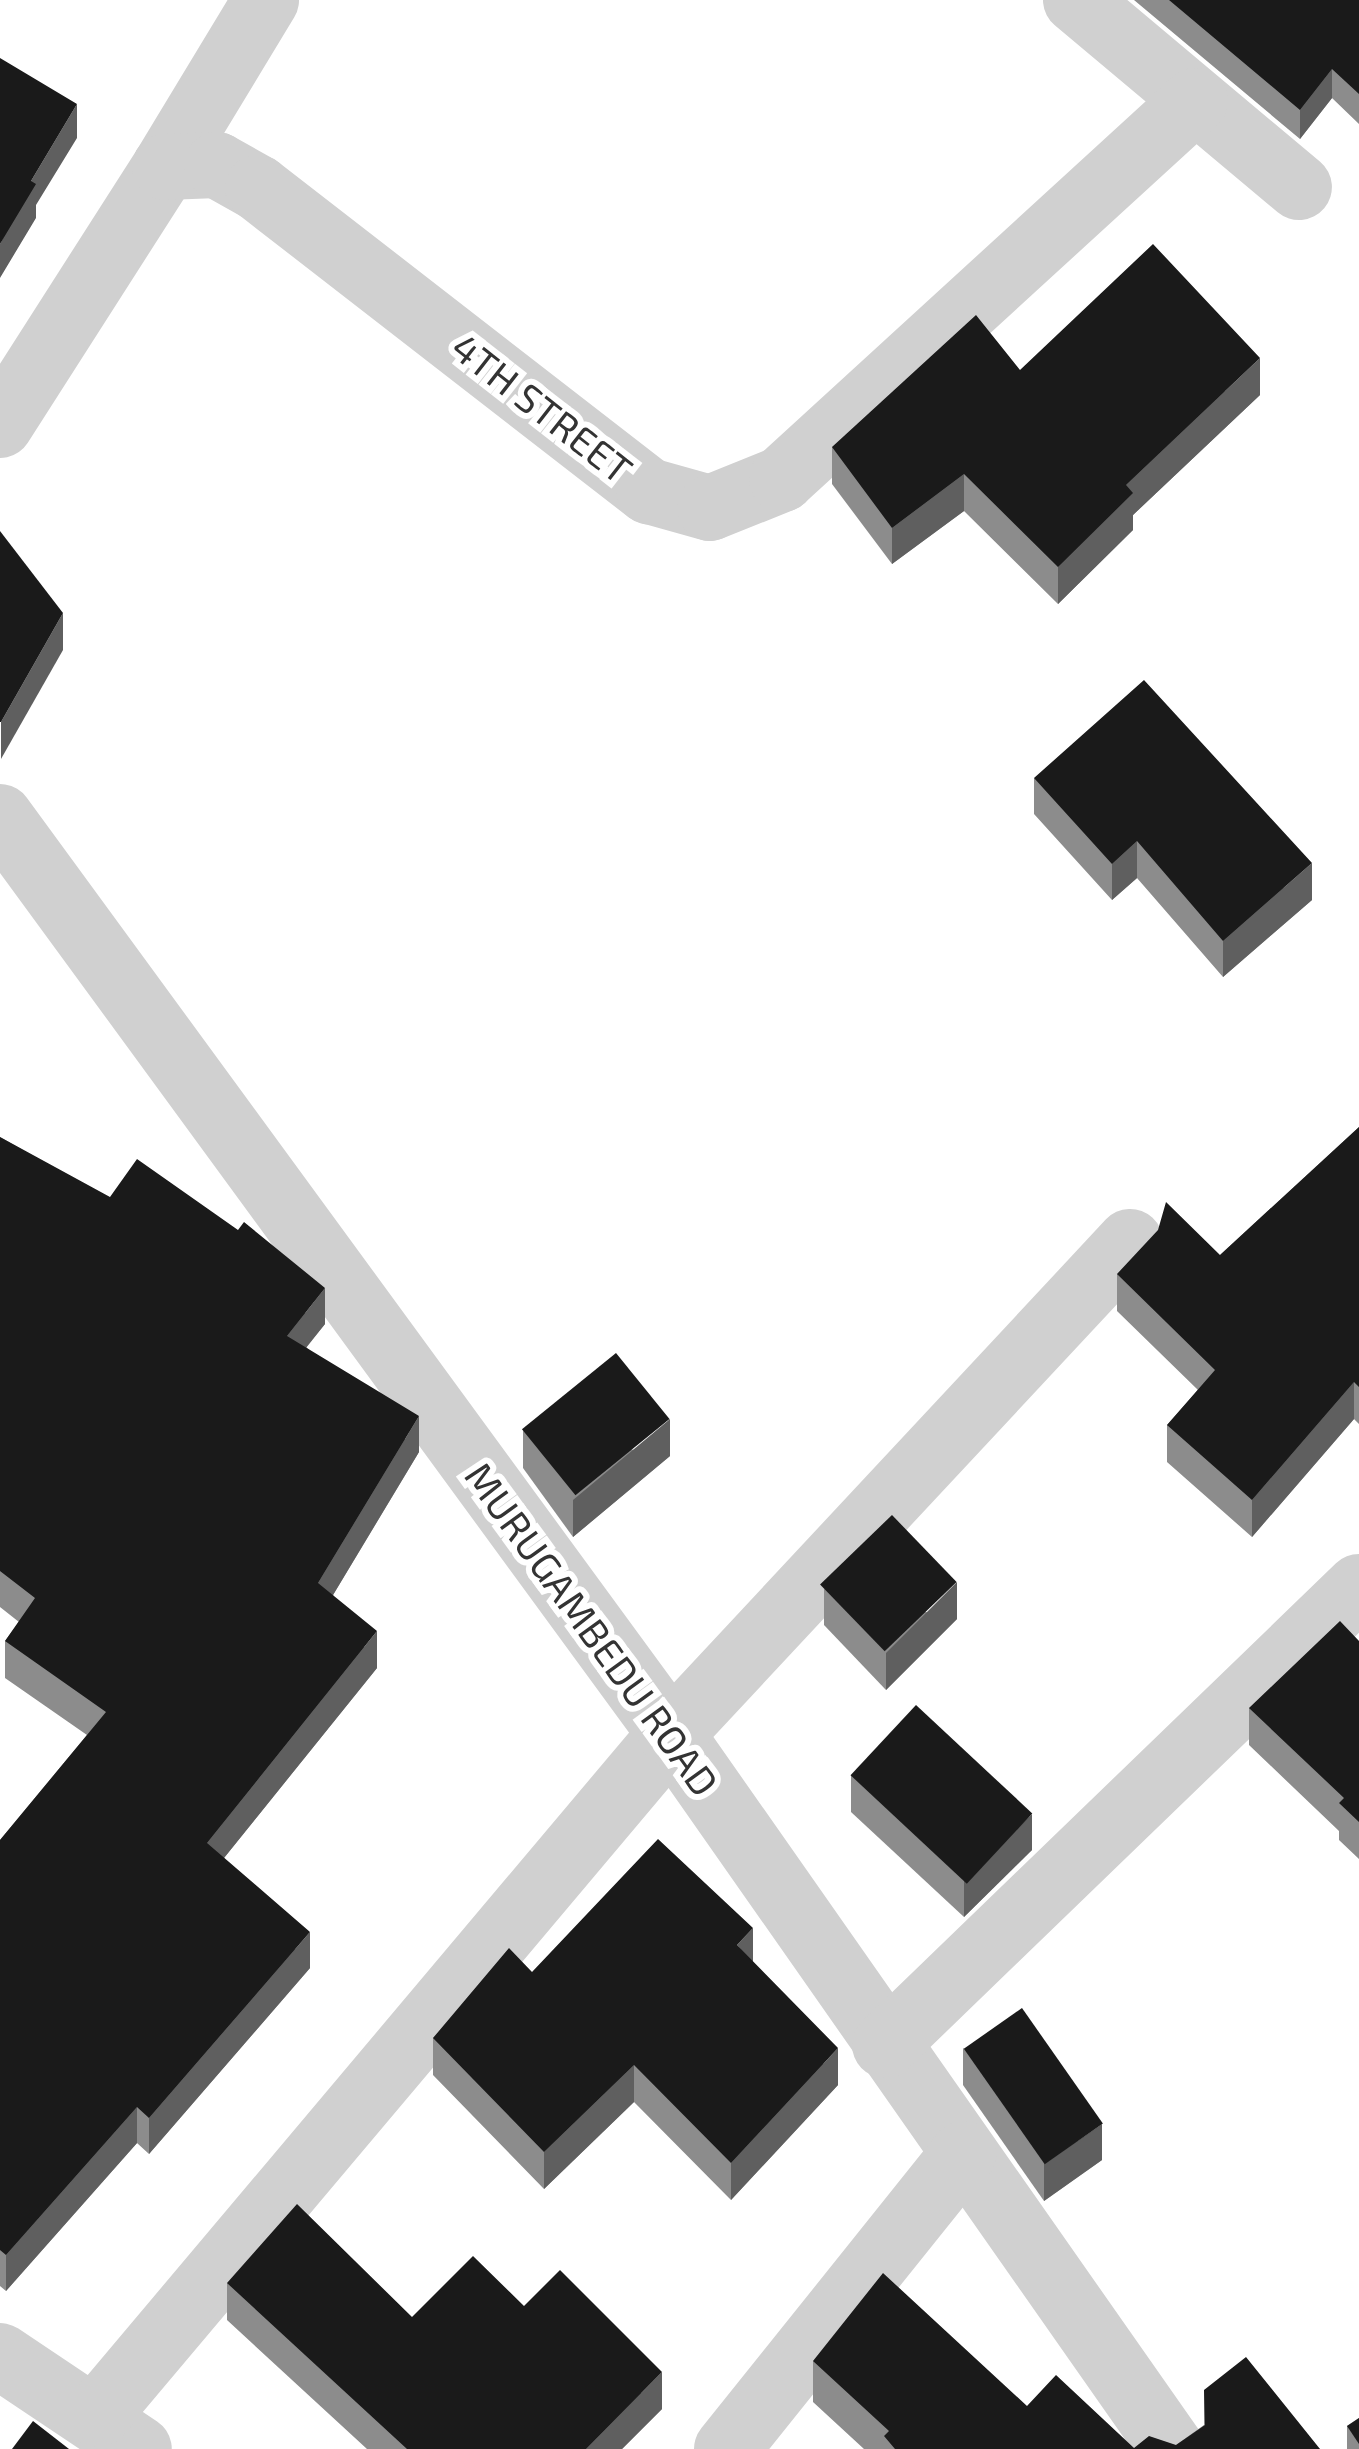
<!DOCTYPE html>
<html>
<head>
<meta charset="utf-8">
<style>
  body { margin:0 }
  #map { position:relative; width:1359px; height:2449px; overflow:hidden; background:#fff; font-family:"Exo 2",sans-serif }
  div>[style] { position:absolute }
  [style*='--x'] { left:calc(var(--x)*1px); top:calc(var(--y)*1px); width:calc(var(--w)*1px); rotate:calc(var(--a)*1deg) }
  .street>* { height:66px; margin:-33px; padding:0 33px; transform-origin:33px; border-radius:33px; background:#d0d0d0 }
  .wall>* { inset:0; background:#8c8c8c }
  .shaded-wall>* { inset:0; background:#5f5f5f }
  .building>* { inset:0; background:#1a1a1a; transform-origin:0 0 }
  span { translate:-50% -50%; white-space:nowrap; text-align:center; line-height:1.15; -webkit-text-stroke:12px #fff; paint-order:stroke }
  .street-label { font-size:39px; color:#333 }
</style>
</head>
<body>
<div id="map">
  <div class="street">
    <div style="--x:1076;--y:0;--w:291;--a:40"></div>
    <div style="--x:165;--y:167;--w:195;--a:-58.8"></div>
    <div style="--x:0;--y:425;--w:306;--a:-57.4"></div>
    <div style="--x:165;--y:167;--w:52;--a:-2.2"></div>
    <div style="--x:217;--y:165;--w:47;--a:29.3"></div>
    <div style="--x:258;--y:188;--w:495;--a:37.8"></div>
    <div style="--x:649;--y:491;--w:63;--a:15.6"></div>
    <div style="--x:710;--y:508;--w:78;--a:-21.9"></div>
    <div style="--x:782;--y:479;--w:560;--a:-42.47"></div>
    <div style="--x:0;--y:817;--w:1136;--a:53.81"></div>
    <div style="--x:671;--y:1734;--w:873;--a:54.98"></div>
    <div style="--x:885;--y:2045;--w:659;--a:-44.02"></div>
    <div style="--x:0;--y:2356;--w:167;--a:33.8"></div>
    <div style="--x:98;--y:2414;--w:889;--a:-49.88"></div>
    <div style="--x:671;--y:1734;--w:673;--a:-46.99"></div>
    <div style="--x:727;--y:2449;--w:378;--a:-51.3"></div>
  </div>
  <div class="wall">
    <div style="clip-path:polygon(1134px 0,1359px 0,1359px 124px,1332px 98px,1300px 139px)"></div>
    <div style="clip-path:polygon(1020px 370px,1260px 395px,1133px 515px,1133px 530px,1058px 604px,964px 511px,892px 564px,832px 484px,832px 447px)"></div>
    <div style="clip-path:polygon(1034px 778px,1312px 900px,1223px 977px,1137px 878px,1112px 900px,1034px 814px)"></div>
    <div style="clip-path:polygon(1359px 1127px,1359px 1424px,1354px 1419px,1252px 1537px,1167px 1462px,1167px 1425px,1198px 1390px,1117px 1311px,1117px 1274px,1220px 1255px)"></div>
    <div style="clip-path:polygon(0 1137px,325px 1324px,306px 1347px,419px 1452px,333px 1595px,377px 1668px,224px 1858px,310px 1968px,149px 2154px,137px 2143px,6px 2291px,0 2286px,0 1840px,87px 1735px,5px 1678px,5px 1641px,19px 1622px,0 1607px)"></div>
    <div style="clip-path:polygon(523px 1431px,670px 1456px,573px 1537px,523px 1468px)"></div>
    <div style="clip-path:polygon(824px 1589px,957px 1619px,886px 1690px,824px 1625px)"></div>
    <div style="clip-path:polygon(1359px 1641px,1359px 1859px,1339px 1840px,1339px 1831px,1249px 1745px,1249px 1708px)"></div>
    <div style="clip-path:polygon(851px 1775px,1032px 1850px,964px 1917px,851px 1812px)"></div>
    <div style="clip-path:polygon(753px 1962px,838px 2085px,731px 2200px,634px 2102px,544px 2189px,433px 2075px,433px 2038px,532px 1972px)"></div>
    <div style="clip-path:polygon(963px 2048px,1102px 2160px,1044px 2201px,963px 2085px)"></div>
    <div style="clip-path:polygon(227px 2283px,412px 2317px,524px 2306px,662px 2409px,622px 2449px,367px 2449px,227px 2320px)"></div>
    <div style="clip-path:polygon(813px 2361px,1027px 2406px,1134px 2448px,1176px 2445px,1204px 2425px,1204px 2390px,1320px 2449px,864px 2449px,813px 2402px)"></div>
    <div style="clip-path:polygon(1359px 2418px,1359px 2449px,1347px 2449px,1347px 2426px)"></div>
  </div>
  <div class="shaded-wall">
    <div style="clip-path:polygon(1332px 69px,1332px 98px,1300px 139px,1300px 110px)"></div>
    <div style="clip-path:polygon(77px 104px,77px 138px,36px 205px,36px 218px,0 278px,0 244px,31px 181px)"></div>
    <div style="clip-path:polygon(1260px 358px,1260px 395px,1133px 515px,1133px 530px,1058px 604px,1058px 567px,1126px 485px)"></div>
    <div style="clip-path:polygon(964px 474px,964px 511px,892px 564px,892px 528px)"></div>
    <div style="clip-path:polygon(63px 613px,63px 650px,1px 759px,1px 722px)"></div>
    <div style="clip-path:polygon(1137px 841px,1137px 878px,1112px 900px,1112px 864px)"></div>
    <div style="clip-path:polygon(1312px 863px,1312px 900px,1223px 977px,1223px 941px)"></div>
    <div style="clip-path:polygon(325px 1288px,325px 1324px,287px 1372px,287px 1336px)"></div>
    <div style="clip-path:polygon(1354px 1382px,1354px 1419px,1252px 1537px,1252px 1500px)"></div>
    <div style="clip-path:polygon(419px 1416px,419px 1452px,318px 1620px,318px 1583px)"></div>
    <div style="clip-path:polygon(670px 1419px,670px 1456px,573px 1537px,573px 1500px)"></div>
    <div style="clip-path:polygon(957px 1582px,957px 1619px,886px 1690px,886px 1653px)"></div>
    <div style="clip-path:polygon(377px 1631px,377px 1668px,207px 1879px,207px 1843px)"></div>
    <div style="clip-path:polygon(1032px 1814px,1032px 1850px,964px 1917px,964px 1880px)"></div>
    <div style="clip-path:polygon(753px 1928px,753px 1964px,737px 1945px)"></div>
    <div style="clip-path:polygon(310px 1932px,310px 1968px,149px 2154px,149px 2118px)"></div>
    <div style="clip-path:polygon(838px 2048px,838px 2085px,731px 2200px,731px 2163px)"></div>
    <div style="clip-path:polygon(634px 2065px,634px 2102px,544px 2189px,544px 2152px)"></div>
    <div style="clip-path:polygon(137px 2107px,137px 2143px,6px 2291px,6px 2255px)"></div>
    <div style="clip-path:polygon(1102px 2124px,1102px 2160px,1044px 2201px,1044px 2164px)"></div>
    <div style="clip-path:polygon(662px 2372px,662px 2409px,622px 2449px,586px 2449px)"></div>
  </div>
  <div class="building">
    <div style="clip-path:polygon(1169px 0,1359px 0,1359px 94px,1332px 69px,1300px 110px)"></div>
    <div style="clip-path:polygon(0 58px,77px 104px,31px 181px,36px 184px,0 244px)"></div>
    <div style="clip-path:polygon(1153px 244px,1260px 358px,1126px 485px,1133px 493px,1058px 567px,964px 474px,892px 528px,832px 447px,976px 315px,1020px 370px)"></div>
    <div style="clip-path:polygon(0 531px,63px 613px,1px 722px,0 722px)"></div>
    <div style="clip-path:polygon(1144px 680px,1312px 863px,1223px 941px,1137px 841px,1112px 864px,1034px 778px)"></div>
    <div style="clip-path:polygon(1359px 1127px,1359px 1387px,1354px 1382px,1252px 1500px,1167px 1425px,1215px 1370px,1117px 1274px,1158px 1230px,1166px 1202px,1220px 1255px)"></div>
    <div style="clip-path:polygon(0 1137px,110px 1197px,137px 1159px,238px 1230px,244px 1222px,325px 1288px,287px 1336px,419px 1416px,318px 1583px,377px 1631px,207px 1843px,310px 1932px,149px 2118px,137px 2107px,6px 2255px,0 2250px,0 1840px,106px 1712px,5px 1641px,35px 1598px,0 1571px)"></div>
    <div style="left:616px;top:1353px;width:85px;height:121px;rotate:51deg"></div>
    <div style="left:892px;top:1515px;width:93px;height:100px;rotate:46deg"></div>
    <div style="clip-path:polygon(1340px 1621px,1359px 1641px,1359px 1822px,1339px 1803px,1344px 1798px,1249px 1708px)"></div>
    <div style="left:916px;top:1705px;width:159px;height:96px;rotate:43deg"></div>
    <div style="clip-path:polygon(658px 1839px,753px 1928px,737px 1945px,838px 2048px,731px 2163px,634px 2065px,544px 2152px,433px 2038px,509px 1948px,532px 1972px)"></div>
    <div style="left:1022px;top:2008px;width:141px;height:71px;rotate:55deg"></div>
    <div style="clip-path:polygon(297px 2204px,412px 2317px,473px 2256px,524px 2306px,560px 2270px,662px 2372px,586px 2449px,407px 2449px,227px 2283px)"></div>
    <div style="clip-path:polygon(883px 2273px,1027px 2406px,1056px 2375px,1134px 2448px,1149px 2436px,1176px 2445px,1205px 2425px,1204px 2390px,1246px 2357px,1320px 2449px,895px 2449px,884px 2436px,889px 2431px,813px 2361px)"></div>
    <div style="clip-path:polygon(1359px 2418px,1359px 2444px,1347px 2426px)"></div>
    <div style="clip-path:polygon(33px 2421px,69px 2449px,12px 2449px)"></div>
  </div>
  <div class="street-label">
    <span style="left:542px;top:408px;rotate:38deg">4TH STREET</span>
    <span style="left:592px;top:1629px;rotate:54deg">MURUGAMBEDU ROAD</span>
  </div>
</div>
</body>
</html>
